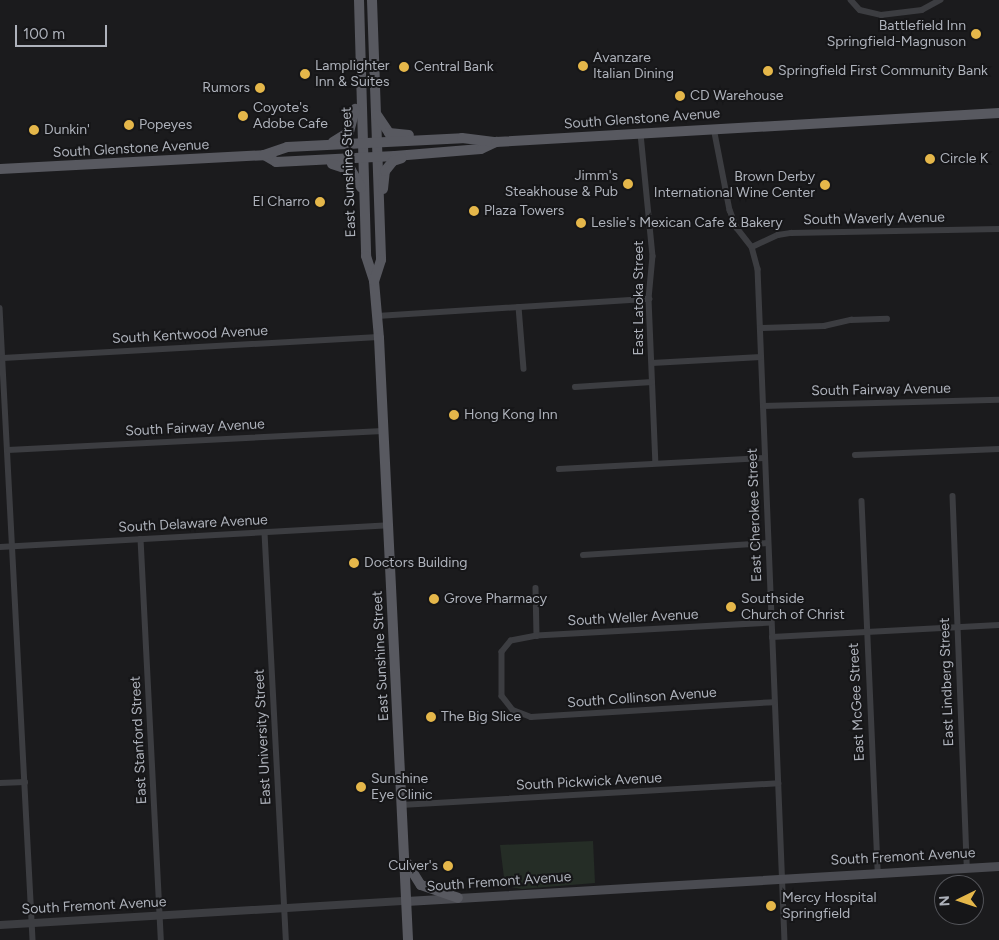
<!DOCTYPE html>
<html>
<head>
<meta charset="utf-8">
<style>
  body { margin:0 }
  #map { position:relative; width:999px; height:940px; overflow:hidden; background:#1b1b1d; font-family:Figtree,sans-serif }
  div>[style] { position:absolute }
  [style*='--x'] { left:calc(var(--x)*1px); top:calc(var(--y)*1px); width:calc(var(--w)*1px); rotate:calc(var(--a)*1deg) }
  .green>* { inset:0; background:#252d26 }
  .minor>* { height:5.5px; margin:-2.75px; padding:0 2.75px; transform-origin:2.75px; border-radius:2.75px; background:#3c3d41 }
  .tertiary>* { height:8px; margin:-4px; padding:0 4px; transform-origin:4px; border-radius:4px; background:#3c3d41 }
  .secondary>* { height:9px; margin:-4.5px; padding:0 4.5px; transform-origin:4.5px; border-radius:4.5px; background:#4a4b51 }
  .primary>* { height:10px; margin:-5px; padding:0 5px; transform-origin:5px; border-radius:5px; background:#585960 }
  .dots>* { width:14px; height:14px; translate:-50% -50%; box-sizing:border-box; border:2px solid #161618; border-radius:50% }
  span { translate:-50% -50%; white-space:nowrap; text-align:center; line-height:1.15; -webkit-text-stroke:4px #161618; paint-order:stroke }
  .poi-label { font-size:14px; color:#aeb2bb }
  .right { translate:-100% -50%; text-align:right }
  .left { translate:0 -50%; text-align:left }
  .street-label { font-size:14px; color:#aeb2bb }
  .north { position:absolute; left:934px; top:875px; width:50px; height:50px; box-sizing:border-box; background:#161618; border:1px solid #535459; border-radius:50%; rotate:266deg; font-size:14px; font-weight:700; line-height:20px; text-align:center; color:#aeb2bb }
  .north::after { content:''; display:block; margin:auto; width:18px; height:22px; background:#e5b74a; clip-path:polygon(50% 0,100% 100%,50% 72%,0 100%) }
  .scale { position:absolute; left:15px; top:25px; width:92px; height:22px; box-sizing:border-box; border:2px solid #aeb2bb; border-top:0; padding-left:6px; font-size:15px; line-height:18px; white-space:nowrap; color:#aeb2bb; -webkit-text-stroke:4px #161618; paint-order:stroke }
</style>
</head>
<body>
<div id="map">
  <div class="green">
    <div style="clip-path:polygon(593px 841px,595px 883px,522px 889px,505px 886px,500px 845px)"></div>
  </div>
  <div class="minor">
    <div style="--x:851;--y:0;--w:13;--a:48"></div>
    <div style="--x:860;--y:10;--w:22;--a:13"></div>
    <div style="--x:881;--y:15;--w:41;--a:-7"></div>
    <div style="--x:922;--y:10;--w:21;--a:-29"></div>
    <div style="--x:714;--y:128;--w:84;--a:79"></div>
    <div style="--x:730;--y:210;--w:19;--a:69"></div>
    <div style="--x:737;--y:228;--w:24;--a:52"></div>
    <div style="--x:752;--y:247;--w:23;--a:75"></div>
    <div style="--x:758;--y:269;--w:672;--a:87.7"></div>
    <div style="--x:641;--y:134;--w:123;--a:84.4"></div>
    <div style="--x:653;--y:256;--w:43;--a:95.3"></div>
    <div style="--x:649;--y:299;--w:164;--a:87.6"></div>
    <div style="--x:752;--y:247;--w:29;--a:-25"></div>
    <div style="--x:778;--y:235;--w:13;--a:-9"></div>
    <div style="--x:791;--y:233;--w:208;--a:-1.1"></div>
    <div style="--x:519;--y:307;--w:62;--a:85.4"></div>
    <div style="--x:0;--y:308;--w:633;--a:87.01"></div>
    <div style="--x:377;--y:316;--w:273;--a:-3.6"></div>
    <div style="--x:760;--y:328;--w:64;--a:-1.8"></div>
    <div style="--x:824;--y:326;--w:28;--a:-13"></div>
    <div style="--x:851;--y:320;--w:36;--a:-2"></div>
    <div style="--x:3;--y:358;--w:376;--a:-3.2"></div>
    <div style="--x:652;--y:363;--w:109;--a:-3.2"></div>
    <div style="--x:575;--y:387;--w:77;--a:-3.7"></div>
    <div style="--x:763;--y:406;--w:236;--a:-1.5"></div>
    <div style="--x:8;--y:450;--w:375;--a:-2.9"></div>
    <div style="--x:855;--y:455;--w:144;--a:-2.4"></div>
    <div style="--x:559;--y:469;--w:206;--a:-3.1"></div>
    <div style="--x:953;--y:496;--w:371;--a:87.8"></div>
    <div style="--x:862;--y:501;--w:371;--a:87.5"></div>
    <div style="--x:265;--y:533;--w:408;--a:87"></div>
    <div style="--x:141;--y:539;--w:401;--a:87.1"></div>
    <div style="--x:0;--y:547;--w:389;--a:-3.2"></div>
    <div style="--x:583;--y:555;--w:184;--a:-3.7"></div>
    <div style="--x:536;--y:588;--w:48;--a:88.8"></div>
    <div style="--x:771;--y:623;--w:234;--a:176.8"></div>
    <div style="--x:537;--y:636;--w:26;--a:169"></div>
    <div style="--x:511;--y:641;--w:14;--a:129"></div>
    <div style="--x:502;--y:652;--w:44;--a:90"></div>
    <div style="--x:502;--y:696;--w:18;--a:52"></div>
    <div style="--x:513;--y:710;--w:19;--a:21"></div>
    <div style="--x:531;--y:717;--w:243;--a:-3.5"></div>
    <div style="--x:772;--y:637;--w:227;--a:-3"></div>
    <div style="--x:0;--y:783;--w:25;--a:-2"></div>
    <div style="--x:401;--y:805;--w:378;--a:-3.3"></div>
  </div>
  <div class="tertiary">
    <div style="--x:0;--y:925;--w:407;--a:-3.4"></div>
  </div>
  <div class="secondary">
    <div style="--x:406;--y:901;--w:594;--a:-3.38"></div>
  </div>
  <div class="primary">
    <div style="--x:359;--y:0;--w:256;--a:88.4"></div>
    <div style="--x:366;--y:256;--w:26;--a:72"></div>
    <div style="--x:374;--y:281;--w:57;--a:85"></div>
    <div style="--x:379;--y:338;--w:603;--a:87.24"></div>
    <div style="--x:372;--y:0;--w:260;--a:88"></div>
    <div style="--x:381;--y:260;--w:22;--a:108"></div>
    <div style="--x:377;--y:115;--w:22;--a:56"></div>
    <div style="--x:389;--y:133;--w:20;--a:6"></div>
    <div style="--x:333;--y:142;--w:19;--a:-32"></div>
    <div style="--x:349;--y:132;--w:24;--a:-75"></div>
    <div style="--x:264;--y:155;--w:14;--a:30"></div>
    <div style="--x:276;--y:162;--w:119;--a:-2.9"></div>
    <div style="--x:395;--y:156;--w:86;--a:-4.7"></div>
    <div style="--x:481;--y:149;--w:17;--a:-25"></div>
    <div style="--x:332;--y:164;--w:20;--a:18"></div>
    <div style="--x:351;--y:170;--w:20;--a:60"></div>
    <div style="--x:0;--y:169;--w:264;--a:-3"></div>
    <div style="--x:264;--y:155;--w:24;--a:-19"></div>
    <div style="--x:287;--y:147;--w:175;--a:-2.9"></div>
    <div style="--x:462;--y:138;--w:34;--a:7"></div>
    <div style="--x:496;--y:142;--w:504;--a:-3.3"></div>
    <div style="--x:383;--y:189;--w:18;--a:-84"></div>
    <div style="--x:385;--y:171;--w:13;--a:-51"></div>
    <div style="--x:393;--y:161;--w:9;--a:-18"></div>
    <div style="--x:407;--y:863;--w:26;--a:58"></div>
    <div style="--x:421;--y:885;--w:39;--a:19"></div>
  </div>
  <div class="dots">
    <div style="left:976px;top:34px;background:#e5b74a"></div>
    <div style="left:583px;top:66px;background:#e5b74a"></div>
    <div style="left:404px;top:67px;background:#e5b74a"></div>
    <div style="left:768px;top:71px;background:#e5b74a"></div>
    <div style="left:305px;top:74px;background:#e5b74a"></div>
    <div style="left:260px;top:88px;background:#e5b74a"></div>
    <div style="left:680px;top:96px;background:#e5b74a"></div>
    <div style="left:243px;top:116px;background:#e5b74a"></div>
    <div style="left:129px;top:125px;background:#e5b74a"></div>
    <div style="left:34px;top:130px;background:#e5b74a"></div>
    <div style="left:930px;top:159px;background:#e5b74a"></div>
    <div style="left:628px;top:184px;background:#e5b74a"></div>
    <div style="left:825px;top:185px;background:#e5b74a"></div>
    <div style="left:320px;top:202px;background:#e5b74a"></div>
    <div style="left:474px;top:211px;background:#e5b74a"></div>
    <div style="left:581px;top:223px;background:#e5b74a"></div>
    <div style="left:454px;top:415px;background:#e5b74a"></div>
    <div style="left:354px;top:563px;background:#e5b74a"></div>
    <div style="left:434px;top:599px;background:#e5b74a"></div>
    <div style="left:731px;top:607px;background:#e5b74a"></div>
    <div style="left:431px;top:717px;background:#e5b74a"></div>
    <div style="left:361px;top:787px;background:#e5b74a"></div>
    <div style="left:448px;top:866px;background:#e5b74a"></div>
    <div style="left:771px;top:906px;background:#e5b74a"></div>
  </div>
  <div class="poi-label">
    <span class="right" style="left:966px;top:34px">Battlefield Inn<br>Springfield-Magnuson</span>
    <span class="left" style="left:593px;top:66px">Avanzare<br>Italian Dining</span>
    <span class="left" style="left:315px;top:74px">Lamplighter<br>Inn &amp; Suites</span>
    <span class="left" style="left:414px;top:67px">Central Bank</span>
    <span class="left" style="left:778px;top:71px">Springfield First Community Bank</span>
    <span class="right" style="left:250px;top:88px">Rumors</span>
    <span class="left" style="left:690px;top:96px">CD Warehouse</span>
    <span class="left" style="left:253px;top:116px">Coyote's<br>Adobe Cafe</span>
    <span class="left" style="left:139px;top:125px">Popeyes</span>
    <span class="left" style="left:44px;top:130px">Dunkin'</span>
    <span class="left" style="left:940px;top:159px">Circle K</span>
    <span class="right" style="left:618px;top:184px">Jimm's<br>Steakhouse &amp; Pub</span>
    <span class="right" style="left:815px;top:185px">Brown Derby<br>International Wine Center</span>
    <span class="right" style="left:310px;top:202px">El Charro</span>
    <span class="left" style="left:484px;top:211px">Plaza Towers</span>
    <span class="left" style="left:591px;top:223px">Leslie's Mexican Cafe &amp; Bakery</span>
    <span class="left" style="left:464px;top:415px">Hong Kong Inn</span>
    <span class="left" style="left:364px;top:563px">Doctors Building</span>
    <span class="left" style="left:444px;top:599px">Grove Pharmacy</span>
    <span class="left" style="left:741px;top:607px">Southside<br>Church of Christ</span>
    <span class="left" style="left:441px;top:717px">The Big Slice</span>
    <span class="left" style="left:371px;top:787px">Sunshine<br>Eye Clinic</span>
    <span class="right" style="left:438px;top:866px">Culver's</span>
    <span class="left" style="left:782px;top:906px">Mercy Hospital<br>Springfield</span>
  </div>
  <div class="street-label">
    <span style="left:642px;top:119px;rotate:-4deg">South Glenstone Avenue</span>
    <span style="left:131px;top:149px;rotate:-3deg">South Glenstone Avenue</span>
    <span style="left:349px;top:172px;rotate:-92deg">East Sunshine Street</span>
    <span style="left:874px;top:219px;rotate:-1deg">South Waverly Avenue</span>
    <span style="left:639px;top:298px;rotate:-90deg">East Latoka Street</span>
    <span style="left:190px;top:335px;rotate:-3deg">South Kentwood Avenue</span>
    <span style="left:881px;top:390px;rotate:-1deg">South Fairway Avenue</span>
    <span style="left:195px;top:428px;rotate:-3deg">South Fairway Avenue</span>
    <span style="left:755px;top:515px;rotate:-92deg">East Cherokee Street</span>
    <span style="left:193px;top:524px;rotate:-3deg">South Delaware Avenue</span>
    <span style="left:633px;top:618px;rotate:-3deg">South Weller Avenue</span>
    <span style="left:381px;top:656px;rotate:-93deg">East Sunshine Street</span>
    <span style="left:947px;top:682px;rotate:-92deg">East Lindberg Street</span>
    <span style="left:642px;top:698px;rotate:-4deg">South Collinson Avenue</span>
    <span style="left:857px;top:702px;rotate:-93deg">East McGee Street</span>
    <span style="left:263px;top:737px;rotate:-93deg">East University Street</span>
    <span style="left:139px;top:740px;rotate:-93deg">East Stanford Street</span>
    <span style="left:589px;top:782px;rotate:-3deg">South Pickwick Avenue</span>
    <span style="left:903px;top:857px;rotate:-3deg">South Fremont Avenue</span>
    <span style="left:499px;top:882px;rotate:-4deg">South Fremont Avenue</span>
    <span style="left:94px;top:906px;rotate:-3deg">South Fremont Avenue</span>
  </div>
  <div class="north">N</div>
  <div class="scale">100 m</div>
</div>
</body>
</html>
